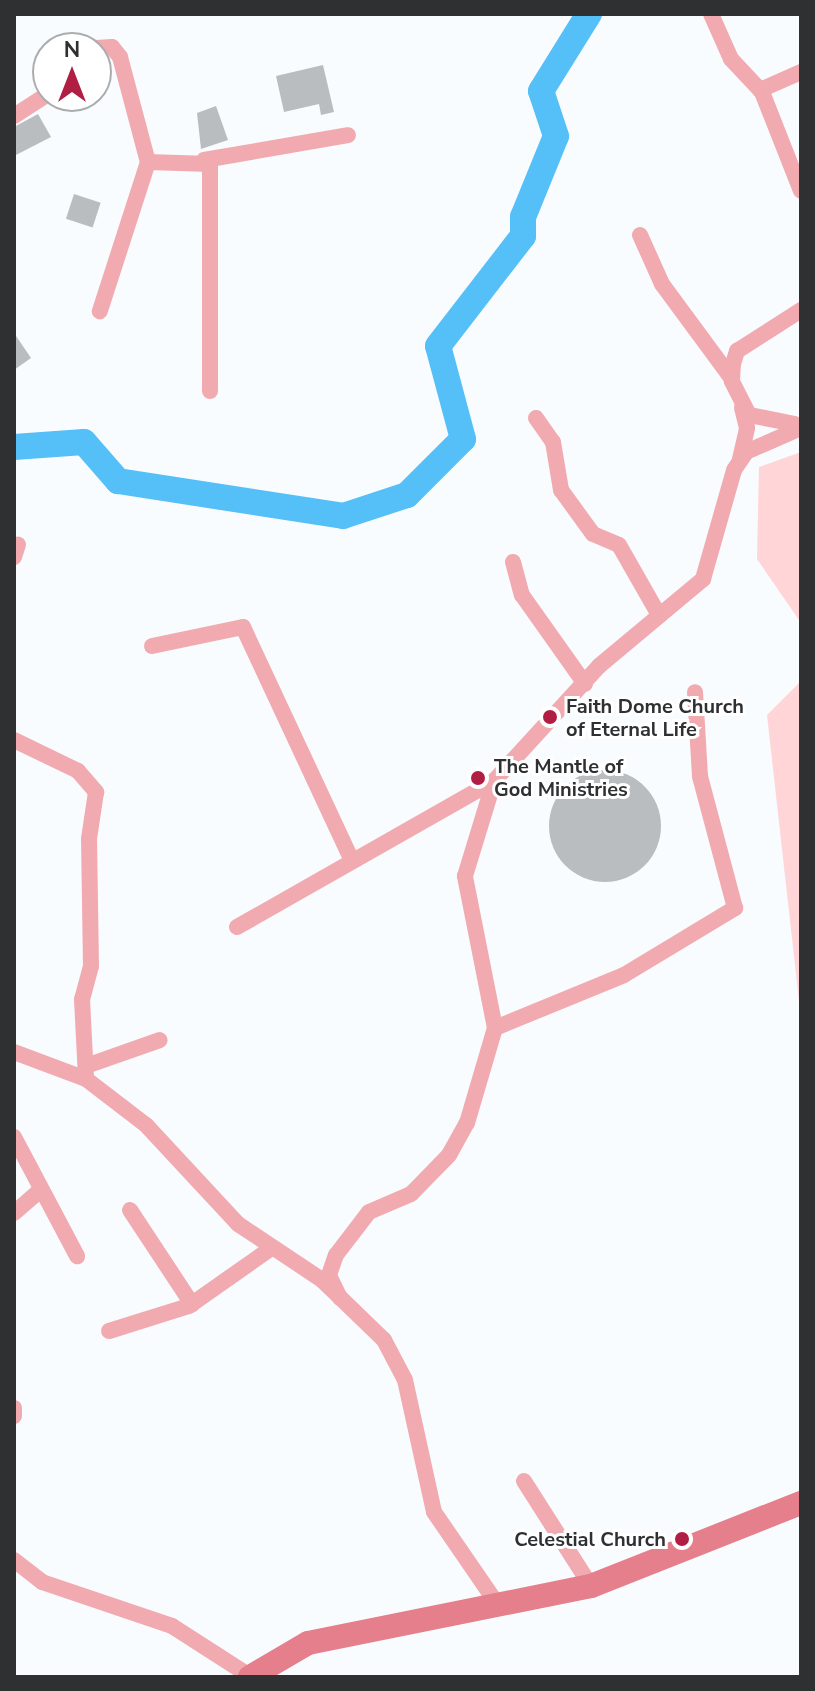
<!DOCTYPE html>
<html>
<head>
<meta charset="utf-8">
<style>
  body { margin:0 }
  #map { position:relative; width:815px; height:1691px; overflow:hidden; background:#f9fcfe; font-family:"Nunito Sans",sans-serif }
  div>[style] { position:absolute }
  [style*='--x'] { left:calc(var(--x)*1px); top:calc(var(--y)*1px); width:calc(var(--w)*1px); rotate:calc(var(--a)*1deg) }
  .green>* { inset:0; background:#ffd5d8 }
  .river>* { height:26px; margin:-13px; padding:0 13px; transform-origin:13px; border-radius:13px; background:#55bff8 }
  .building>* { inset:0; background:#b9bdc0; transform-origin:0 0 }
  .round { border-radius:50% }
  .street>* { height:16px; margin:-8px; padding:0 8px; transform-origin:8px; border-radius:8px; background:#f1aab0 }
  .secondary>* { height:24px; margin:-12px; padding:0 12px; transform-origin:12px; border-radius:12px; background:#e57f8b }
  .dots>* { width:22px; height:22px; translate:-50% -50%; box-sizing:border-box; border:4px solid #fff; border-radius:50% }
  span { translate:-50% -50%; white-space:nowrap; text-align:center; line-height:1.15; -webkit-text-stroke:6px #fff; paint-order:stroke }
  .poi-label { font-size:20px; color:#2e3031; font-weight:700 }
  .left { translate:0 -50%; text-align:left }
  .right { translate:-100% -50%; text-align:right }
  .frame { position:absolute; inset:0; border:16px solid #2e3031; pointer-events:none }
  .north { position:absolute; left:32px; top:32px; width:80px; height:80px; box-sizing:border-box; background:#fff; border:2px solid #abacad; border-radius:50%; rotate:0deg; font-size:22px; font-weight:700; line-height:32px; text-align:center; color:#2e3031 }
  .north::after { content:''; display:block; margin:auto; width:28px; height:36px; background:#b11e44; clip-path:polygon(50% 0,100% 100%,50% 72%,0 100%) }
</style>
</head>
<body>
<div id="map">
  <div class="green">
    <div style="clip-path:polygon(801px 452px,801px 623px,757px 559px,759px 467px)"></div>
    <div style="clip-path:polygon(801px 681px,801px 1019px,767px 715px)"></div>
  </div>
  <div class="river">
    <div style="--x:14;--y:447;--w:70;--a:-4.1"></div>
    <div style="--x:84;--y:442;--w:52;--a:48.9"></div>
    <div style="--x:118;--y:481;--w:228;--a:8.8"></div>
    <div style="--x:343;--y:516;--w:67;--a:-18.2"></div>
    <div style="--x:407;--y:495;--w:79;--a:-45"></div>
    <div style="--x:463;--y:439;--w:96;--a:-105"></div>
    <div style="--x:438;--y:346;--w:139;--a:-52.3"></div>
    <div style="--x:523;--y:236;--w:19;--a:-90"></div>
    <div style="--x:523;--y:217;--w:87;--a:-67.8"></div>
    <div style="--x:556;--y:136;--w:47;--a:-108.4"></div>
    <div style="--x:541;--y:91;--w:91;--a:-58.1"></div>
  </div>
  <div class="building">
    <div style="clip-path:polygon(323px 65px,334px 112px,321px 115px,319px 104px,284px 112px,276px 76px)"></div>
    <div style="clip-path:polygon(216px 106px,228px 140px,201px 149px,197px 113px)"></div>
    <div style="clip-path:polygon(38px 114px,51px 137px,14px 156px,14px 127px)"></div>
    <div style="left:74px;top:194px;width:28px;height:26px;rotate:18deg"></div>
    <div style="clip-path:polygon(14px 333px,31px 358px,14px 370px)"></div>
    <div class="round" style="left:549px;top:770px;width:112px;height:112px"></div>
  </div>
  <div class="street">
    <div style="--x:711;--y:14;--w:49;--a:66"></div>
    <div style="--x:731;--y:59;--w:45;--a:46.8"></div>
    <div style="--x:762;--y:92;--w:106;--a:68.5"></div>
    <div style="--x:96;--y:48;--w:16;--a:-4"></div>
    <div style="--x:112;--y:47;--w:13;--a:51"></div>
    <div style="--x:120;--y:57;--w:109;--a:75.1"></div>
    <div style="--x:148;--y:162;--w:157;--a:107.9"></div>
    <div style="--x:760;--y:90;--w:45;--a:-23.7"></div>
    <div style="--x:14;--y:116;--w:40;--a:-32.9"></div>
    <div style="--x:204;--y:160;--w:146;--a:-9.8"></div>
    <div style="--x:148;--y:162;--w:62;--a:1.8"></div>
    <div style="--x:210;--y:164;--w:227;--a:90"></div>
    <div style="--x:640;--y:235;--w:54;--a:65.8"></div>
    <div style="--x:662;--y:284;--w:118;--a:53.6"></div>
    <div style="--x:536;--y:418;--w:29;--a:55"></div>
    <div style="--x:553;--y:442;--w:49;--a:80.5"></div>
    <div style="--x:561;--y:490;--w:54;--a:54"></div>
    <div style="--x:593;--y:534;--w:28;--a:23"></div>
    <div style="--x:619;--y:545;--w:81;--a:60.3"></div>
    <div style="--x:795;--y:424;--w:47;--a:-168.9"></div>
    <div style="--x:749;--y:415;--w:38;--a:-117"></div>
    <div style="--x:732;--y:381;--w:17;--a:-87"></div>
    <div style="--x:733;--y:364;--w:14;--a:-73"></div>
    <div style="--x:737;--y:351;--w:76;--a:-32.6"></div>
    <div style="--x:740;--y:459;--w:32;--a:-77"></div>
    <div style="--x:747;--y:428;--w:21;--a:-104"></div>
    <div style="--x:14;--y:557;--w:13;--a:-72"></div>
    <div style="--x:513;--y:562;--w:34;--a:75"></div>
    <div style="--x:522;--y:595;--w:109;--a:54.7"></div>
    <div style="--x:152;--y:646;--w:93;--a:-11.8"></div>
    <div style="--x:243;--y:627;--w:258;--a:65"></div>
    <div style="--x:14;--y:740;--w:71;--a:25.8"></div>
    <div style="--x:78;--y:771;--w:28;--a:49"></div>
    <div style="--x:96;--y:792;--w:48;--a:98.5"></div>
    <div style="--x:89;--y:839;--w:127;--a:89.1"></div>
    <div style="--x:91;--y:966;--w:34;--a:105"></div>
    <div style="--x:82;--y:999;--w:80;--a:87.1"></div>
    <div style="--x:237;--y:927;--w:296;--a:-29.6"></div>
    <div style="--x:495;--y:1028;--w:139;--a:-22.3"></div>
    <div style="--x:624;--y:975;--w:130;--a:-31.1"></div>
    <div style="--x:735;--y:908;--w:137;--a:-104.9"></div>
    <div style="--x:700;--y:776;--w:84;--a:-93.4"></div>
    <div style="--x:14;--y:1052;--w:77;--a:20.6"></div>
    <div style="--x:86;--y:1079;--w:76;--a:37.5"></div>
    <div style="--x:146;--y:1125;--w:135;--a:47.1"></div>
    <div style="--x:238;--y:1224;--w:101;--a:33.7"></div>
    <div style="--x:322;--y:1280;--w:86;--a:44.1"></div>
    <div style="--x:384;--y:1340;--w:45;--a:62.3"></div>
    <div style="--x:405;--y:1380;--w:135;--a:77.6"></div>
    <div style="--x:434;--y:1512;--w:116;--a:55.5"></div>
    <div style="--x:86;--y:1066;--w:78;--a:-19.4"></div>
    <div style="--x:14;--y:1137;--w:135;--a:62.1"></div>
    <div style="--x:130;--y:1210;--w:113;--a:56.6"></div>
    <div style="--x:14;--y:1213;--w:33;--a:-41"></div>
    <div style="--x:340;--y:1298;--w:25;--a:-116"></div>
    <div style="--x:329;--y:1275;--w:21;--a:-71"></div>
    <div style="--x:336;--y:1255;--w:54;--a:-52.5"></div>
    <div style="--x:369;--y:1212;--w:46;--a:-23.2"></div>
    <div style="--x:411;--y:1194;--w:54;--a:-45.7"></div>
    <div style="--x:449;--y:1155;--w:37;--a:-61"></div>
    <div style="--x:467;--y:1123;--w:99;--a:-73.6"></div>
    <div style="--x:495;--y:1028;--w:155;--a:-101.2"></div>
    <div style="--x:465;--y:876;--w:99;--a:-73"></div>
    <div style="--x:494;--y:781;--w:156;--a:-47.6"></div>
    <div style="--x:599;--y:666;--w:136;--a:-39.9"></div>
    <div style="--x:703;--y:579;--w:113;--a:-74.1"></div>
    <div style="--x:734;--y:470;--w:22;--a:-56"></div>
    <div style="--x:746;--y:452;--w:60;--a:-23.6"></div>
    <div style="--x:109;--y:1331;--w:84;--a:-17.4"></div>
    <div style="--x:189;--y:1306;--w:99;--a:-35.1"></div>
    <div style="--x:14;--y:1408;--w:8;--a:90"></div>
    <div style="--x:524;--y:1481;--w:125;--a:57.5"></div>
    <div style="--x:14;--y:1560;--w:36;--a:38"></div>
    <div style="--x:42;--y:1582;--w:137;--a:18.7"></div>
    <div style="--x:172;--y:1626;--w:93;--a:32.7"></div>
  </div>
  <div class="secondary">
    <div style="--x:250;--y:1677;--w:67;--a:-30.4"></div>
    <div style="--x:308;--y:1643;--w:289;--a:-11.4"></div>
    <div style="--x:591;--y:1586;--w:226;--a:-21.6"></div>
  </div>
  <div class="dots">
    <div style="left:550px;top:717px;background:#b11e44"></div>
    <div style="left:478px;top:778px;background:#b11e44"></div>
    <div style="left:682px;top:1539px;background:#b11e44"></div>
  </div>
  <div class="poi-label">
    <span class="left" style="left:566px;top:718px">Faith Dome Church<br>of Eternal Life</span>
    <span class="left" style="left:494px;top:778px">The Mantle of<br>God Ministries</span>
    <span class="right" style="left:666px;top:1539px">Celestial Church</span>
  </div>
  <div class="frame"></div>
  <div class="north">N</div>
</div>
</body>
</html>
